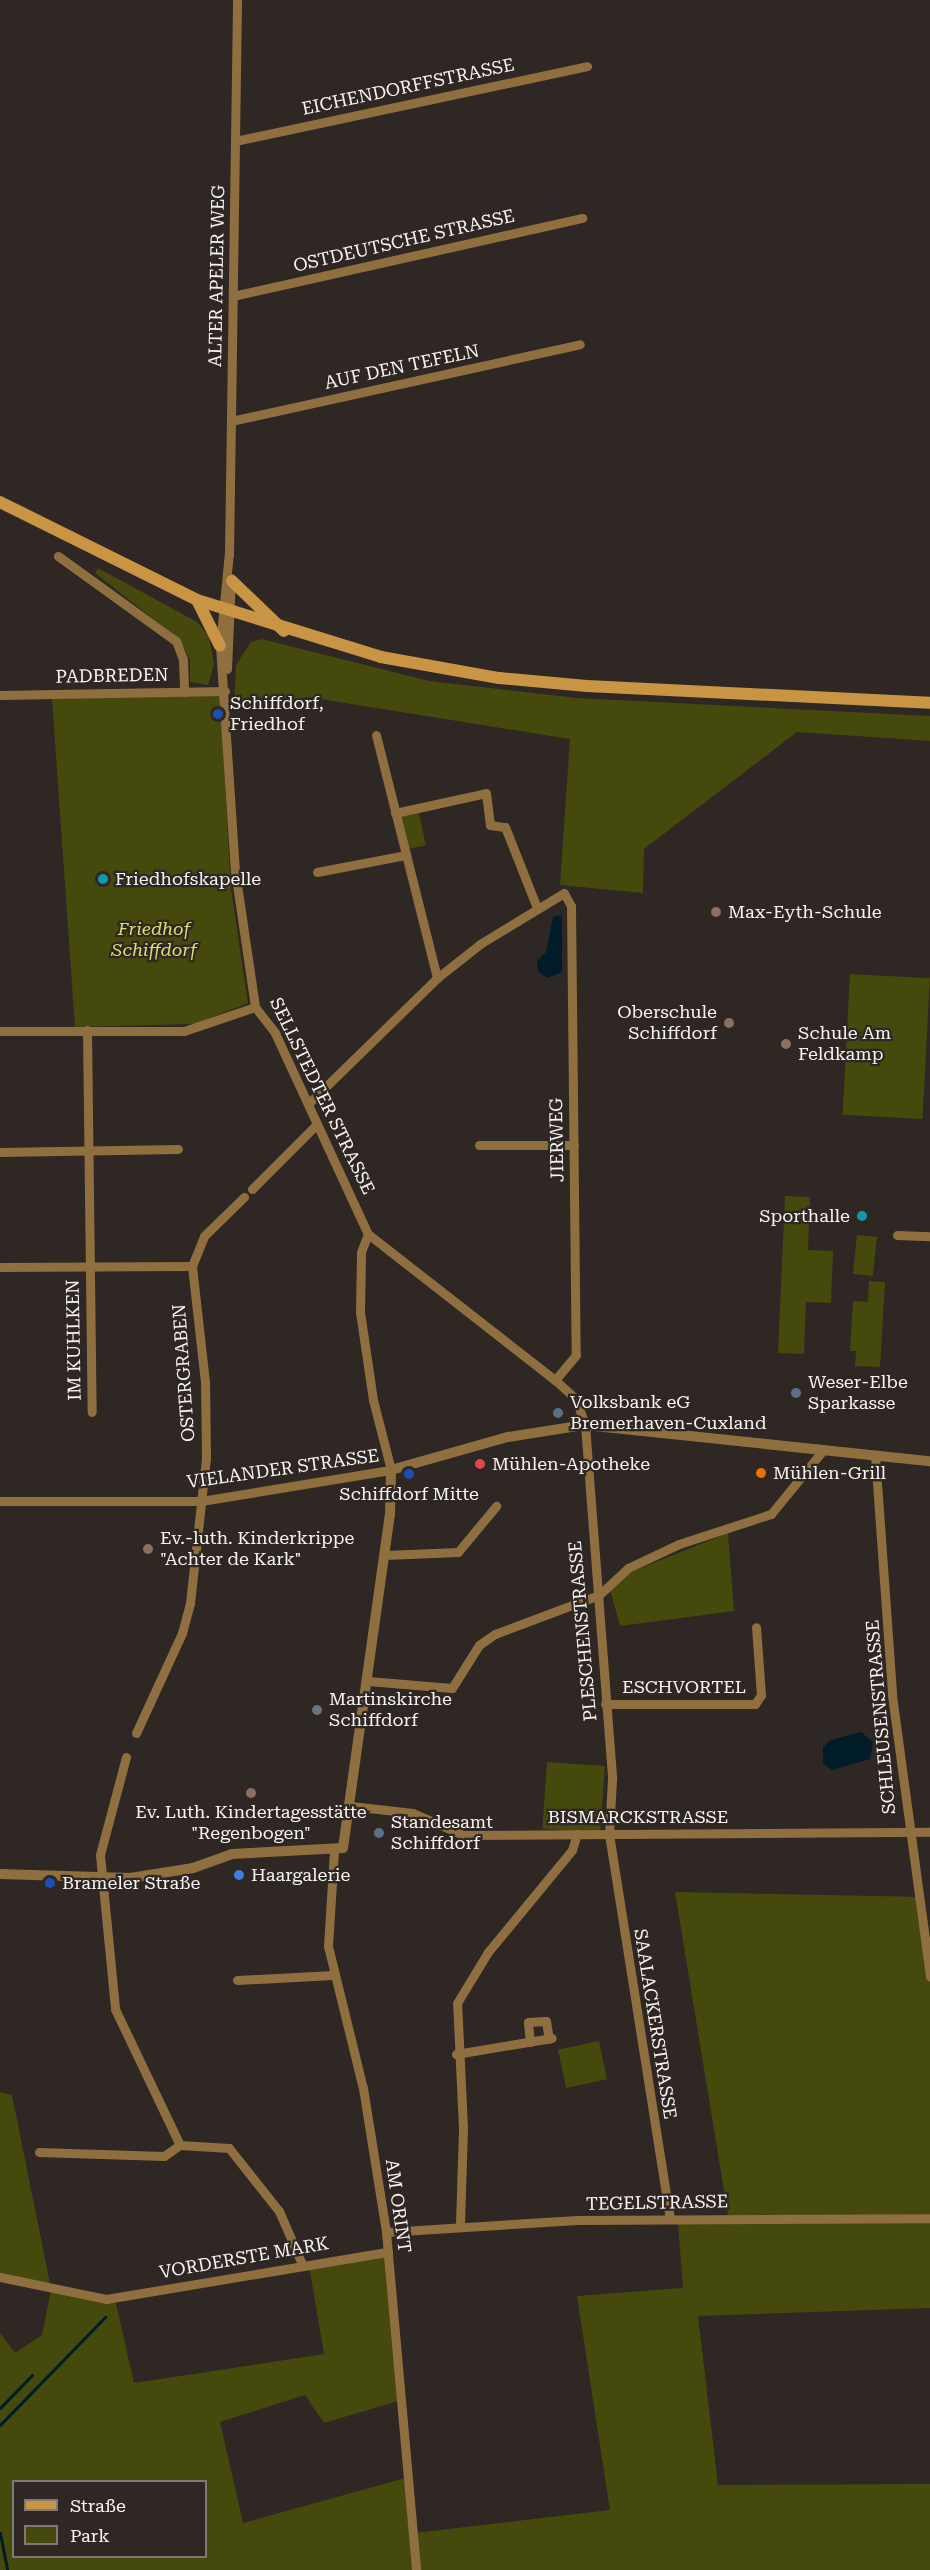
<!DOCTYPE html>
<html>
<head>
<meta charset="utf-8">
<style>
  body { margin:0 }
  #map { position:relative; width:930px; height:2570px; overflow:hidden; background:#2e2723; font-family:"Roboto Serif",serif }
  div>[style] { position:absolute }
  [style*='--x'] { left:calc(var(--x)*1px); top:calc(var(--y)*1px); width:calc(var(--w)*1px); rotate:calc(var(--a)*1deg) }
  .green>* { inset:0; background:#46490c; transform-origin:0 0 }
  .water>* { inset:0; background:#001c28 }
  .stream>* { height:3px; margin:-1.5px; padding:0 1.5px; transform-origin:1.5px; border-radius:1.5px; background:#001c28 }
  .minor>* { height:9px; margin:-4.5px; padding:0 4.5px; transform-origin:4.5px; border-radius:4.5px; background:#8f6f3f }
  .tertiary>* { height:10px; margin:-5px; padding:0 5px; transform-origin:5px; border-radius:5px; background:#8f6f3f }
  .secondary>* { height:12px; margin:-6px; padding:0 6px; transform-origin:6px; border-radius:6px; background:#c99545 }
  .dots>* { width:16px; height:16px; translate:-50% -50%; box-sizing:border-box; border:3px solid #2e2723; border-radius:50% }
  span { translate:-50% -50%; white-space:nowrap; text-align:center; line-height:1.15; -webkit-text-stroke:4.5px #2e2723; paint-order:stroke }
  .street-label { font-size:18px; color:#f8f4f1 }
  .poi-label { font-size:18px; color:#f8f4f1 }
  .left { translate:0 -50%; text-align:left }
  .right { translate:-100% -50%; text-align:right }
  .park-label { font-size:18px; color:#dae06d; font-style:italic }
  .legend { position:absolute; left:12px; top:2480px; width:195px; height:78px; box-sizing:border-box; background:#2e2723; border:2px solid #7f7975; margin:0; padding:8px 10px; list-style:none; font-size:18px; color:#f8f4f1 }
  .legend li { display:flex; align-items:center; gap:12px; height:30px }
  .legend b { width:30px; border:2px solid #7f7975 }
</style>
</head>
<body>
<div id="map">
  <div class="green">
    <div style="clip-path:polygon(98px 568px,197px 622px,209px 636px,214px 664px,208px 685px,190px 682px,190px 660px,179px 639px,95px 573px)"></div>
    <div style="clip-path:polygon(262px 639px,429px 681px,577px 698px,930px 716px,930px 741px,797px 732px,644px 849px,643px 893px,560px 885px,570px 739px,308px 697px,234px 708px,236px 665px,251px 642px)"></div>
    <div style="clip-path:polygon(220px 693px,231px 889px,248px 1003px,195px 1024px,75px 1027px,52px 699px)"></div>
    <div style="left:419px;top:813px;width:33px;height:20px;rotate:78deg"></div>
    <div style="left:850px;top:974px;width:80px;height:141px;rotate:3deg"></div>
    <div style="clip-path:polygon(785px 1196px,810px 1197px,808px 1250px,833px 1251px,831px 1303px,806px 1302px,804px 1354px,778px 1353px)"></div>
    <div style="left:857px;top:1235px;width:20px;height:39px;rotate:6deg"></div>
    <div style="clip-path:polygon(869px 1281px,885px 1282px,880px 1367px,855px 1366px,856px 1351px,850px 1351px,853px 1301px,868px 1302px)"></div>
    <div style="clip-path:polygon(728px 1533px,734px 1611px,620px 1626px,610px 1589px,631px 1572px)"></div>
    <div style="left:547px;top:1762px;width:58px;height:67px;rotate:4deg"></div>
    <div style="clip-path:polygon(evenodd,675px 1892px,924px 1897px,930px 1937px,930px 2308px,698px 2316px,718px 2485px,930px 2484px,930px 2570px,0 2570px,0 2333px,15px 2353px,42px 2335px,51px 2290px,0 2280px,0 2092px,12px 2095px,51px 2289px,115px 2299px,134px 2383px,324px 2354px,309px 2266px,390px 2253px,402px 2400px,324px 2423px,305px 2395px,220px 2422px,243px 2523px,409px 2477px,415px 2533px,610px 2510px,577px 2296px,683px 2288px,678px 2223px,729px 2221px,675px 1892px,14px 2482px,206px 2482px,206px 2556px,14px 2556px,14px 2482px)"></div>
    <div style="left:599px;top:2041px;width:39px;height:42px;rotate:78deg"></div>
  </div>
  <div class="water">
    <div style="clip-path:polygon(562px 915px,562px 972px,547px 978px,538px 971px,537px 961px,546px 952px,553px 917px)"></div>
    <div style="clip-path:polygon(861px 1732px,873px 1742px,870px 1759px,832px 1770px,823px 1764px,823px 1747px,831px 1740px)"></div>
  </div>
  <div class="stream">
    <div style="--x:0;--y:2408;--w:46;--a:-45.9"></div>
    <div style="--x:0;--y:2425;--w:151;--a:-45.8"></div>
    <div style="--x:0;--y:2533;--w:38;--a:79"></div>
  </div>
  <div class="minor">
    <div style="--x:235;--y:141;--w:360;--a:-12"></div>
    <div style="--x:233;--y:296;--w:358;--a:-12.6"></div>
    <div style="--x:231;--y:421;--w:357;--a:-12.4"></div>
    <div style="--x:229;--y:552;--w:94;--a:95.5"></div>
    <div style="--x:220;--y:646;--w:225;--a:86.2"></div>
    <div style="--x:235;--y:871;--w:137;--a:81.6"></div>
    <div style="--x:255;--y:1007;--w:33;--a:52"></div>
    <div style="--x:275;--y:1033;--w:221;--a:65.2"></div>
    <div style="--x:368;--y:1234;--w:237;--a:38"></div>
    <div style="--x:555;--y:1380;--w:28;--a:42"></div>
    <div style="--x:576;--y:1399;--w:28;--a:71"></div>
    <div style="--x:585;--y:1425;--w:355;--a:85.6"></div>
    <div style="--x:612;--y:1779;--w:55;--a:93.1"></div>
    <div style="--x:609;--y:1834;--w:390;--a:81"></div>
    <div style="--x:229;--y:555;--w:555;--a:-89.17"></div>
    <div style="--x:58;--y:556;--w:145;--a:35.8"></div>
    <div style="--x:176;--y:641;--w:19;--a:69"></div>
    <div style="--x:183;--y:659;--w:33;--a:88"></div>
    <div style="--x:227;--y:669;--w:91;--a:-87.5"></div>
    <div style="--x:0;--y:695;--w:225;--a:-1"></div>
    <div style="--x:376;--y:735;--w:251;--a:75.9"></div>
    <div style="--x:395;--y:813;--w:93;--a:-12.4"></div>
    <div style="--x:486;--y:793;--w:32;--a:83"></div>
    <div style="--x:490;--y:825;--w:15;--a:8"></div>
    <div style="--x:505;--y:827;--w:87;--a:68.4"></div>
    <div style="--x:317;--y:872;--w:91;--a:-10.8"></div>
    <div style="--x:87;--y:1030;--w:382;--a:89.3"></div>
    <div style="--x:0;--y:1031;--w:184;--a:0"></div>
    <div style="--x:184;--y:1031;--w:75;--a:-18.7"></div>
    <div style="--x:309;--y:1103;--w:179;--a:-44.3"></div>
    <div style="--x:437;--y:978;--w:55;--a:-38.3"></div>
    <div style="--x:480;--y:944;--w:98;--a:-31.3"></div>
    <div style="--x:564;--y:893;--w:15;--a:62"></div>
    <div style="--x:571;--y:906;--w:449;--a:89.4"></div>
    <div style="--x:576;--y:1355;--w:33;--a:130"></div>
    <div style="--x:479;--y:1145;--w:95;--a:0"></div>
    <div style="--x:0;--y:1152;--w:178;--a:-1"></div>
    <div style="--x:252;--y:1189;--w:91;--a:-45"></div>
    <div style="--x:897;--y:1235;--w:33;--a:2"></div>
    <div style="--x:0;--y:1267;--w:192;--a:-0.3"></div>
    <div style="--x:875;--y:1455;--w:241;--a:85.9"></div>
    <div style="--x:892;--y:1695;--w:284;--a:82.3"></div>
    <div style="--x:0;--y:1501;--w:201;--a:0"></div>
    <div style="--x:201;--y:1501;--w:193;--a:-9.3"></div>
    <div style="--x:391;--y:1470;--w:72;--a:-104.4"></div>
    <div style="--x:373;--y:1400;--w:89;--a:-98.4"></div>
    <div style="--x:360;--y:1312;--w:60;--a:-89"></div>
    <div style="--x:361;--y:1252;--w:19;--a:-69"></div>
    <div style="--x:385;--y:1555;--w:73;--a:-2.4"></div>
    <div style="--x:458;--y:1552;--w:60;--a:-50.4"></div>
    <div style="--x:368;--y:1681;--w:84;--a:4.8"></div>
    <div style="--x:452;--y:1688;--w:51;--a:-57.9"></div>
    <div style="--x:479;--y:1645;--w:19;--a:-35"></div>
    <div style="--x:495;--y:1634;--w:111;--a:-20.6"></div>
    <div style="--x:599;--y:1595;--w:40;--a:-43"></div>
    <div style="--x:628;--y:1568;--w:56;--a:-25.2"></div>
    <div style="--x:679;--y:1544;--w:97;--a:-18.1"></div>
    <div style="--x:771;--y:1514;--w:84;--a:-50.8"></div>
    <div style="--x:605;--y:1704;--w:150;--a:0"></div>
    <div style="--x:755;--y:1704;--w:11;--a:-56"></div>
    <div style="--x:761;--y:1695;--w:68;--a:-94.2"></div>
    <div style="--x:136;--y:1733;--w:110;--a:-65.3"></div>
    <div style="--x:182;--y:1633;--w:31;--a:-75"></div>
    <div style="--x:190;--y:1603;--w:145;--a:-83.7"></div>
    <div style="--x:206;--y:1459;--w:77;--a:-90.7"></div>
    <div style="--x:205;--y:1382;--w:117;--a:-96.4"></div>
    <div style="--x:192;--y:1266;--w:32;--a:-68"></div>
    <div style="--x:204;--y:1236;--w:56;--a:-44.3"></div>
    <div style="--x:126;--y:1757;--w:101;--a:104.9"></div>
    <div style="--x:100;--y:1855;--w:155;--a:84.4"></div>
    <div style="--x:115;--y:2009;--w:151;--a:64.5"></div>
    <div style="--x:351;--y:1806;--w:62;--a:6.4"></div>
    <div style="--x:413;--y:1813;--w:55;--a:23.7"></div>
    <div style="--x:463;--y:1835;--w:467;--a:-0.4"></div>
    <div style="--x:334;--y:1851;--w:95;--a:93.6"></div>
    <div style="--x:328;--y:1946;--w:146;--a:76.2"></div>
    <div style="--x:363;--y:2088;--w:146;--a:80.9"></div>
    <div style="--x:386;--y:2232;--w:339;--a:84.9"></div>
    <div style="--x:237;--y:1980;--w:96;--a:-3"></div>
    <div style="--x:530;--y:2042;--w:20;--a:-96"></div>
    <div style="--x:528;--y:2022;--w:18;--a:-3"></div>
    <div style="--x:546;--y:2021;--w:18;--a:81"></div>
    <div style="--x:456;--y:2054;--w:97;--a:-9.5"></div>
    <div style="--x:180;--y:2145;--w:49;--a:3.5"></div>
    <div style="--x:229;--y:2148;--w:80;--a:51.6"></div>
    <div style="--x:279;--y:2211;--w:58;--a:66.5"></div>
    <div style="--x:39;--y:2152;--w:125;--a:1.8"></div>
    <div style="--x:164;--y:2156;--w:19;--a:-35"></div>
    <div style="--x:460;--y:2224;--w:96;--a:-88.2"></div>
    <div style="--x:463;--y:2128;--w:125;--a:-92.7"></div>
    <div style="--x:457;--y:2003;--w:60;--a:-58.7"></div>
    <div style="--x:488;--y:1952;--w:132;--a:-50.5"></div>
    <div style="--x:572;--y:1850;--w:17;--a:-73"></div>
    <div style="--x:386;--y:2232;--w:192;--a:-3.6"></div>
    <div style="--x:578;--y:2220;--w:352;--a:-0.3"></div>
    <div style="--x:0;--y:2277;--w:108;--a:11.7"></div>
    <div style="--x:106;--y:2299;--w:286;--a:-9.5"></div>
  </div>
  <div class="tertiary">
    <div style="--x:0;--y:1874;--w:130;--a:1.8"></div>
    <div style="--x:130;--y:1878;--w:64;--a:-9"></div>
    <div style="--x:193;--y:1868;--w:41;--a:-19.7"></div>
    <div style="--x:232;--y:1854;--w:111;--a:-3.1"></div>
    <div style="--x:343;--y:1848;--w:336;--a:-82"></div>
    <div style="--x:390;--y:1515;--w:45;--a:-88.7"></div>
    <div style="--x:391;--y:1470;--w:122;--a:-15.8"></div>
    <div style="--x:508;--y:1437;--w:78;--a:-8.9"></div>
    <div style="--x:585;--y:1425;--w:347;--a:6"></div>
  </div>
  <div class="secondary">
    <div style="--x:0;--y:502;--w:220;--a:26.4"></div>
    <div style="--x:197;--y:600;--w:193;--a:17.2"></div>
    <div style="--x:381;--y:657;--w:120;--a:10.1"></div>
    <div style="--x:499;--y:678;--w:88;--a:5.2"></div>
    <div style="--x:587;--y:686;--w:343;--a:2.8"></div>
    <div style="--x:232;--y:581;--w:72;--a:43.9"></div>
    <div style="--x:197;--y:600;--w:51;--a:63.4"></div>
  </div>
  <div class="dots">
    <div style="left:218px;top:714px;background:#1a4fb4"></div>
    <div style="left:103px;top:879px;background:#0f9aa8"></div>
    <div style="left:716px;top:912px;background:#8d6e63"></div>
    <div style="left:729px;top:1023px;background:#8d6e63"></div>
    <div style="left:786px;top:1044px;background:#8d6e63"></div>
    <div style="left:862px;top:1216px;background:#0f9aa8"></div>
    <div style="left:796px;top:1393px;background:#5c6f8a"></div>
    <div style="left:558px;top:1413px;background:#5c6f8a"></div>
    <div style="left:480px;top:1464px;background:#e0444e"></div>
    <div style="left:761px;top:1473px;background:#e8710a"></div>
    <div style="left:409px;top:1474px;background:#1a4fb4"></div>
    <div style="left:148px;top:1549px;background:#8d6e63"></div>
    <div style="left:317px;top:1710px;background:#6b7280"></div>
    <div style="left:251px;top:1793px;background:#8d6e63"></div>
    <div style="left:379px;top:1833px;background:#5c6f8a"></div>
    <div style="left:239px;top:1875px;background:#3f7fe0"></div>
    <div style="left:50px;top:1883px;background:#1a4fb4"></div>
  </div>
  <div class="street-label">
    <span style="left:408px;top:87px;rotate:-12deg">EICHENDORFFSTRASSE</span>
    <span style="left:404px;top:241px;rotate:-13deg">OSTDEUTSCHE STRASSE</span>
    <span style="left:217px;top:276px;rotate:-89deg">ALTER APELER WEG</span>
    <span style="left:402px;top:367px;rotate:-12deg">AUF DEN TEFELN</span>
    <span style="left:112px;top:676px;rotate:-1deg">PADBREDEN</span>
    <span style="left:322px;top:1096px;rotate:64deg">SELLSTEDTER STRASSE</span>
    <span style="left:557px;top:1140px;rotate:-91deg">JIERWEG</span>
    <span style="left:74px;top:1340px;rotate:-91deg">IM KUHLKEN</span>
    <span style="left:184px;top:1373px;rotate:-94deg">OSTERGRABEN</span>
    <span style="left:283px;top:1469px;rotate:-8deg">VIELANDER STRASSE</span>
    <span style="left:583px;top:1631px;rotate:-95deg">PLESCHENSTRASSE</span>
    <span style="left:684px;top:1687px">ESCHVORTEL</span>
    <span style="left:881px;top:1717px;rotate:-95deg">SCHLEUSENSTRASSE</span>
    <span style="left:638px;top:1817px">BISMARCKSTRASSE</span>
    <span style="left:655px;top:2024px;rotate:81deg">SAALACKERSTRASSE</span>
    <span style="left:657px;top:2203px;rotate:-1deg">TEGELSTRASSE</span>
    <span style="left:398px;top:2206px;rotate:82deg">AM ORINT</span>
    <span style="left:244px;top:2258px;rotate:-10deg">VORDERSTE MARK</span>
  </div>
  <div class="poi-label">
    <span class="left" style="left:230px;top:714px">Schiffdorf,<br>Friedhof</span>
    <span class="left" style="left:115px;top:879px">Friedhofskapelle</span>
    <span class="left" style="left:728px;top:912px">Max-Eyth-Schule</span>
    <span class="right" style="left:717px;top:1023px">Oberschule<br>Schiffdorf</span>
    <span class="left" style="left:798px;top:1044px">Schule Am<br>Feldkamp</span>
    <span class="right" style="left:850px;top:1216px">Sporthalle</span>
    <span class="left" style="left:808px;top:1393px">Weser-Elbe<br>Sparkasse</span>
    <span class="left" style="left:570px;top:1413px">Volksbank eG<br>Bremerhaven-Cuxland</span>
    <span class="left" style="left:492px;top:1464px">Mühlen-Apotheke</span>
    <span class="left" style="left:773px;top:1473px">Mühlen-Grill</span>
    <span style="left:409px;top:1494px">Schiffdorf Mitte</span>
    <span class="left" style="left:160px;top:1549px">Ev.-luth. Kinderkrippe<br>"Achter de Kark"</span>
    <span class="left" style="left:329px;top:1710px">Martinskirche<br>Schiffdorf</span>
    <span style="left:251px;top:1823px">Ev. Luth. Kindertagesstätte<br>"Regenbogen"</span>
    <span class="left" style="left:391px;top:1833px">Standesamt<br>Schiffdorf</span>
    <span class="left" style="left:251px;top:1875px">Haargalerie</span>
    <span class="left" style="left:62px;top:1883px">Brameler Straße</span>
  </div>
  <div class="park-label">
    <span style="left:154px;top:940px">Friedhof<br>Schiffdorf</span>
  </div>
  <ul class="legend">
  <li><b style="height:8px;background:#c99545"></b>Straße</li>
  <li><b style="height:16px;background:#46490c"></b>Park</li>
  </ul>
</div>
</body>
</html>
